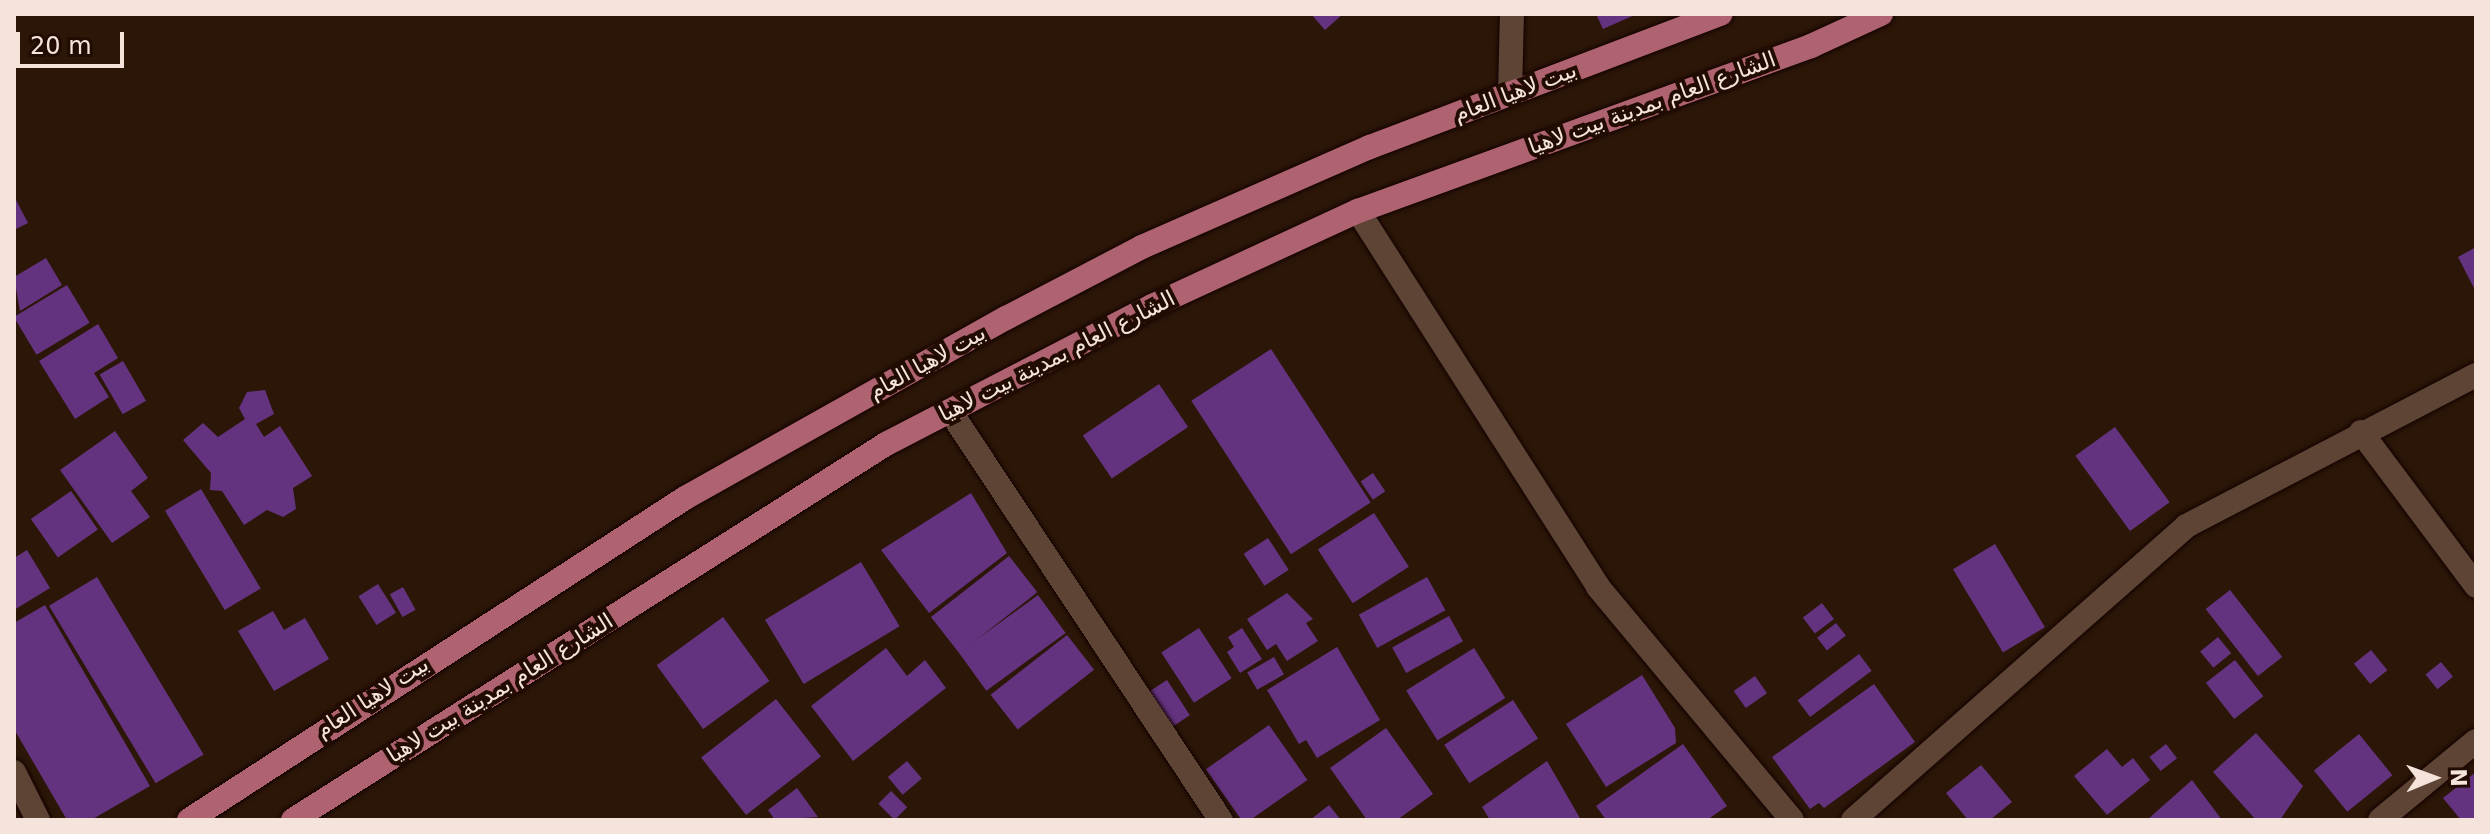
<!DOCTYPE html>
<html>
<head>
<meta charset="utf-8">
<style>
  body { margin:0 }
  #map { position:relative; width:2490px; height:834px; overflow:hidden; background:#2c1608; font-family:"DejaVu Sans","Noto Naskh Arabic",sans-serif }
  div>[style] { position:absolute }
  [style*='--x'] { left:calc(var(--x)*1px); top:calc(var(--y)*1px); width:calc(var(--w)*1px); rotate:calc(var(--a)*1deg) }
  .building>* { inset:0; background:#64337f; transform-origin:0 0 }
  .roads { filter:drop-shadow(0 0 2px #130200) drop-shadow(0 0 2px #130200) }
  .minor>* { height:24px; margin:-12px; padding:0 12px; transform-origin:12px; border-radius:12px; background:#5e4435 }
  .major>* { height:24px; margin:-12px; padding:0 12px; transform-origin:12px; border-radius:12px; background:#af6370 }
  span { translate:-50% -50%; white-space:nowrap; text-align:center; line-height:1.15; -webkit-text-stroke:8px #220c02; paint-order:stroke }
  .street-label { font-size:22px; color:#f5e4dc }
  .frame { position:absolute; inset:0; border:16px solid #f5e4dc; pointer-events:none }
  .north { position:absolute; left:2394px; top:738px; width:80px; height:80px; -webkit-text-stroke:6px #220c02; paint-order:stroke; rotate:89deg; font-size:22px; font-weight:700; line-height:32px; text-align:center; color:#f5e4dc }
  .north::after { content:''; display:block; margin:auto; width:28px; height:36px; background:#f5e4dc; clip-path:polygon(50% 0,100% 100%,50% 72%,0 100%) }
  .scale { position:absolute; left:16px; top:32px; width:108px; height:36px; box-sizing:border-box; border:4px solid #f5e4dc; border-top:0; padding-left:10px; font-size:24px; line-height:28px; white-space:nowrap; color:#f5e4dc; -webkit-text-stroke:6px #220c02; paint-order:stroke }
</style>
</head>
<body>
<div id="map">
  <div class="building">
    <div style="clip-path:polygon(1311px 14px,1343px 14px,1325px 30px)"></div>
    <div style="clip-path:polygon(1596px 14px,1637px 14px,1603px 29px)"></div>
    <div style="clip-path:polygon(16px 200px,28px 223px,14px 230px,14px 202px)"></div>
    <div style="clip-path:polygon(2476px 247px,2476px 292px,2458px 257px)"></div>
    <div style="clip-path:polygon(46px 258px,62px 285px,20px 311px,14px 277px)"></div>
    <div style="left:67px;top:285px;width:44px;height:62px;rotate:59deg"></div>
    <div style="clip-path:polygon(98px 324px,118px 358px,94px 373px,109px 397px,75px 419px,39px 361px)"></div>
    <div style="left:1271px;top:349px;width:183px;height:95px;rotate:57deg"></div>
    <div style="left:123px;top:361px;width:46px;height:27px;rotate:60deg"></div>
    <div style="left:1159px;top:384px;width:52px;height:92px;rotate:56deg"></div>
    <div style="clip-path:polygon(265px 390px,274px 414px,256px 424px,264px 437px,280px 426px,312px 476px,293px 488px,296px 509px,283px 517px,267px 510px,244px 525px,222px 491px,210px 490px,211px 473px,183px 440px,203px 423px,218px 437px,245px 419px,239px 408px,247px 392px)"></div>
    <div style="left:2115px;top:427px;width:93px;height:49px;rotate:54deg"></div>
    <div style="clip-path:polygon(115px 431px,148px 478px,131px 491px,150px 517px,112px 543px,60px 470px)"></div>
    <div style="left:1373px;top:473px;width:22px;height:15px;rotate:56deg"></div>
    <div style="left:201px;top:489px;width:116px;height:42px;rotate:59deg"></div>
    <div style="left:71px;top:491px;width:47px;height:49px;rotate:55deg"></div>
    <div style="clip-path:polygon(971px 493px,1007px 553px,929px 613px,881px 550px)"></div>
    <div style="left:1374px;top:513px;width:64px;height:67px;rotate:57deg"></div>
    <div style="left:1268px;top:538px;width:38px;height:29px;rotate:57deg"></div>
    <div style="left:1995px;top:544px;width:97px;height:49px;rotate:59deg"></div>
    <div style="clip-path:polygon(27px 550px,50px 588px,14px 610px,14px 558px)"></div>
    <div style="left:1009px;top:556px;width:46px;height:99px;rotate:52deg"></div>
    <div style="left:861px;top:562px;width:75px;height:112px;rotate:59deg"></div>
    <div style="left:97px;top:577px;width:207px;height:56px;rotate:59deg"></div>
    <div style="left:1427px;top:577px;width:38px;height:78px;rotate:61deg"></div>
    <div style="left:378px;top:584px;width:34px;height:23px;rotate:58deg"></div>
    <div style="left:403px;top:587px;width:26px;height:15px;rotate:61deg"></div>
    <div style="left:2230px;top:590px;width:85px;height:31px;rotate:52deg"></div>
    <div style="clip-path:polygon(1287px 593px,1313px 619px,1306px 623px,1318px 641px,1287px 661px,1276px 644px,1267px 650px,1247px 619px)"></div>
    <div style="left:1038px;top:595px;width:47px;height:98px;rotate:54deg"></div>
    <div style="left:1822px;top:603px;width:20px;height:24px;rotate:53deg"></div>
    <div style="clip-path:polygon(45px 605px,150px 786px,91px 820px,67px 820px,14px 729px,14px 623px)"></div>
    <div style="clip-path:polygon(273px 611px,284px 630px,305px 618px,329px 659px,274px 691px,238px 631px)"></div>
    <div style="left:1449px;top:616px;width:29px;height:65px;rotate:61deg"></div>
    <div style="left:723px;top:617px;width:79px;height:82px;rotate:54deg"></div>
    <div style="left:1836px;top:623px;width:16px;height:24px;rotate:52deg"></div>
    <div style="left:1199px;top:628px;width:60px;height:45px;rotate:57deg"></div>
    <div style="clip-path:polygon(1242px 628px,1262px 659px,1240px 673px,1227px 652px,1234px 647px,1228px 637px)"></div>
    <div style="left:1067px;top:635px;width:44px;height:97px;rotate:52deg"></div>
    <div style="left:2218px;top:637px;width:21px;height:23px;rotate:51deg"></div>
    <div style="clip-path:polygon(1337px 647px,1380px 720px,1317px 758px,1306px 740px,1299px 744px,1267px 690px)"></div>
    <div style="clip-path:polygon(886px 648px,907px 676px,925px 660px,946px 688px,853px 761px,811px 706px)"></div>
    <div style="left:1474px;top:648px;width:59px;height:80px;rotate:58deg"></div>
    <div style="left:2371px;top:650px;width:26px;height:22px;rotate:51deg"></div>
    <div style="left:1859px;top:654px;width:21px;height:77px;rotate:53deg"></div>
    <div style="left:1274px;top:657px;width:20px;height:31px;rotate:60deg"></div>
    <div style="left:2235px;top:660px;width:46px;height:37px;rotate:52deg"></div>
    <div style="left:2441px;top:662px;width:19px;height:20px;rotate:51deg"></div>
    <div style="clip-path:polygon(1642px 675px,1675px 728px,1676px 743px,1606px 787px,1566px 724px)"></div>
    <div style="left:1755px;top:676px;width:21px;height:26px;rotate:55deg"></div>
    <div style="left:1167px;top:680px;width:42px;height:22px;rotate:57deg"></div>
    <div style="clip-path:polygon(1874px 684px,1915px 742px,1824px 808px,1819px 803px,1810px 809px,1772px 757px)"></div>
    <div style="left:776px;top:699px;width:73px;height:95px;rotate:52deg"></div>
    <div style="left:1513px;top:700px;width:46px;height:82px;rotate:57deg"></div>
    <div style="left:1269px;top:725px;width:67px;height:77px;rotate:55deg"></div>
    <div style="clip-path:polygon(1386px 728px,1433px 794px,1397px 820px,1367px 820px,1330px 768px)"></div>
    <div style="clip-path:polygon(2256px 733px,2303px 786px,2280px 820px,2256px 820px,2213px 772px)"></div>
    <div style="left:2359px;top:734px;width:53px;height:58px;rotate:51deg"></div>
    <div style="clip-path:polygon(1683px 744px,1727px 806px,1707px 820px,1606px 820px,1596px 806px)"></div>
    <div style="left:2166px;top:744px;width:18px;height:21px;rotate:52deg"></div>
    <div style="clip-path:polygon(2107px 749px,2122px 767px,2133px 758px,2150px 780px,2107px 815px,2074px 776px)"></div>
    <div style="left:907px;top:761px;width:23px;height:25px;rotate:50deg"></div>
    <div style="clip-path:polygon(1547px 761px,1581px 820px,1490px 820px,1482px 807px)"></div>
    <div style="clip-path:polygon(1981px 765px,2012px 802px,1990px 820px,1968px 820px,1946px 793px)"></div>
    <div style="clip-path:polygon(2476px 772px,2476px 820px,2461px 820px,2443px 798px)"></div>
    <div style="clip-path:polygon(2192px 780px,2222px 820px,2147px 820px)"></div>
    <div style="clip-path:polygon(797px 788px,818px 817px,775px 820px,768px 810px)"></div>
    <div style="left:891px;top:791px;width:23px;height:18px;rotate:45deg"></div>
    <div style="clip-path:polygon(1329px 805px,1341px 820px,1310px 820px)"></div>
  </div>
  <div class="roads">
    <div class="minor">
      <div style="--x:1510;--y:94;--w:80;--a:-88.6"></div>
      <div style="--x:1358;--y:211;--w:446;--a:57.4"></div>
      <div style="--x:1598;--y:587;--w:303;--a:50.2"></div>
      <div style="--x:950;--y:411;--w:491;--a:56.5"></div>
      <div style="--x:2361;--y:432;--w:192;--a:53.2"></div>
      <div style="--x:14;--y:772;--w:54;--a:63.4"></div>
      <div style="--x:1853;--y:820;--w:444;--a:-41.4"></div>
      <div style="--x:2186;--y:526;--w:327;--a:-27.5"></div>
      <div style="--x:2380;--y:820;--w:124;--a:-39.5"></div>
    </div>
    <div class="major">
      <div style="--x:189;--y:820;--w:591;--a:-32.99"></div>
      <div style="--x:685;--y:498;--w:368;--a:-29.3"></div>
      <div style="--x:1006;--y:318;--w:153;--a:-27.6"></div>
      <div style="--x:1142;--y:247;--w:249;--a:-23.7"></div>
      <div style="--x:1370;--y:147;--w:375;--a:-20.8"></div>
      <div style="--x:293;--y:820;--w:702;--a:-32.38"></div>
      <div style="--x:886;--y:444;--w:300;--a:-27.4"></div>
      <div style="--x:1152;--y:306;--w:227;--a:-24.8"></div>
      <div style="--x:1358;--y:211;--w:482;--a:-20"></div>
      <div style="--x:1811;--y:46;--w:77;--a:-24.6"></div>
    </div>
  </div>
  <div class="street-label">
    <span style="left:1515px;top:92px;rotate:-21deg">بيت لاهيا العام</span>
    <span style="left:1652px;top:103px;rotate:-20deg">الشارع العام بمدينة بيت لاهيا</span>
    <span style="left:1057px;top:356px;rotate:-27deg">الشارع العام بمدينة بيت لاهيا</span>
    <span style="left:927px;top:362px;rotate:-29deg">بيت لاهيا العام</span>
    <span style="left:500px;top:688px;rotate:-32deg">الشارع العام بمدينة بيت لاهيا</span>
    <span style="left:372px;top:697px;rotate:-33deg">بيت لاهيا العام</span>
  </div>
  <div class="frame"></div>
  <div class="north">N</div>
  <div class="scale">20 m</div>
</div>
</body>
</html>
